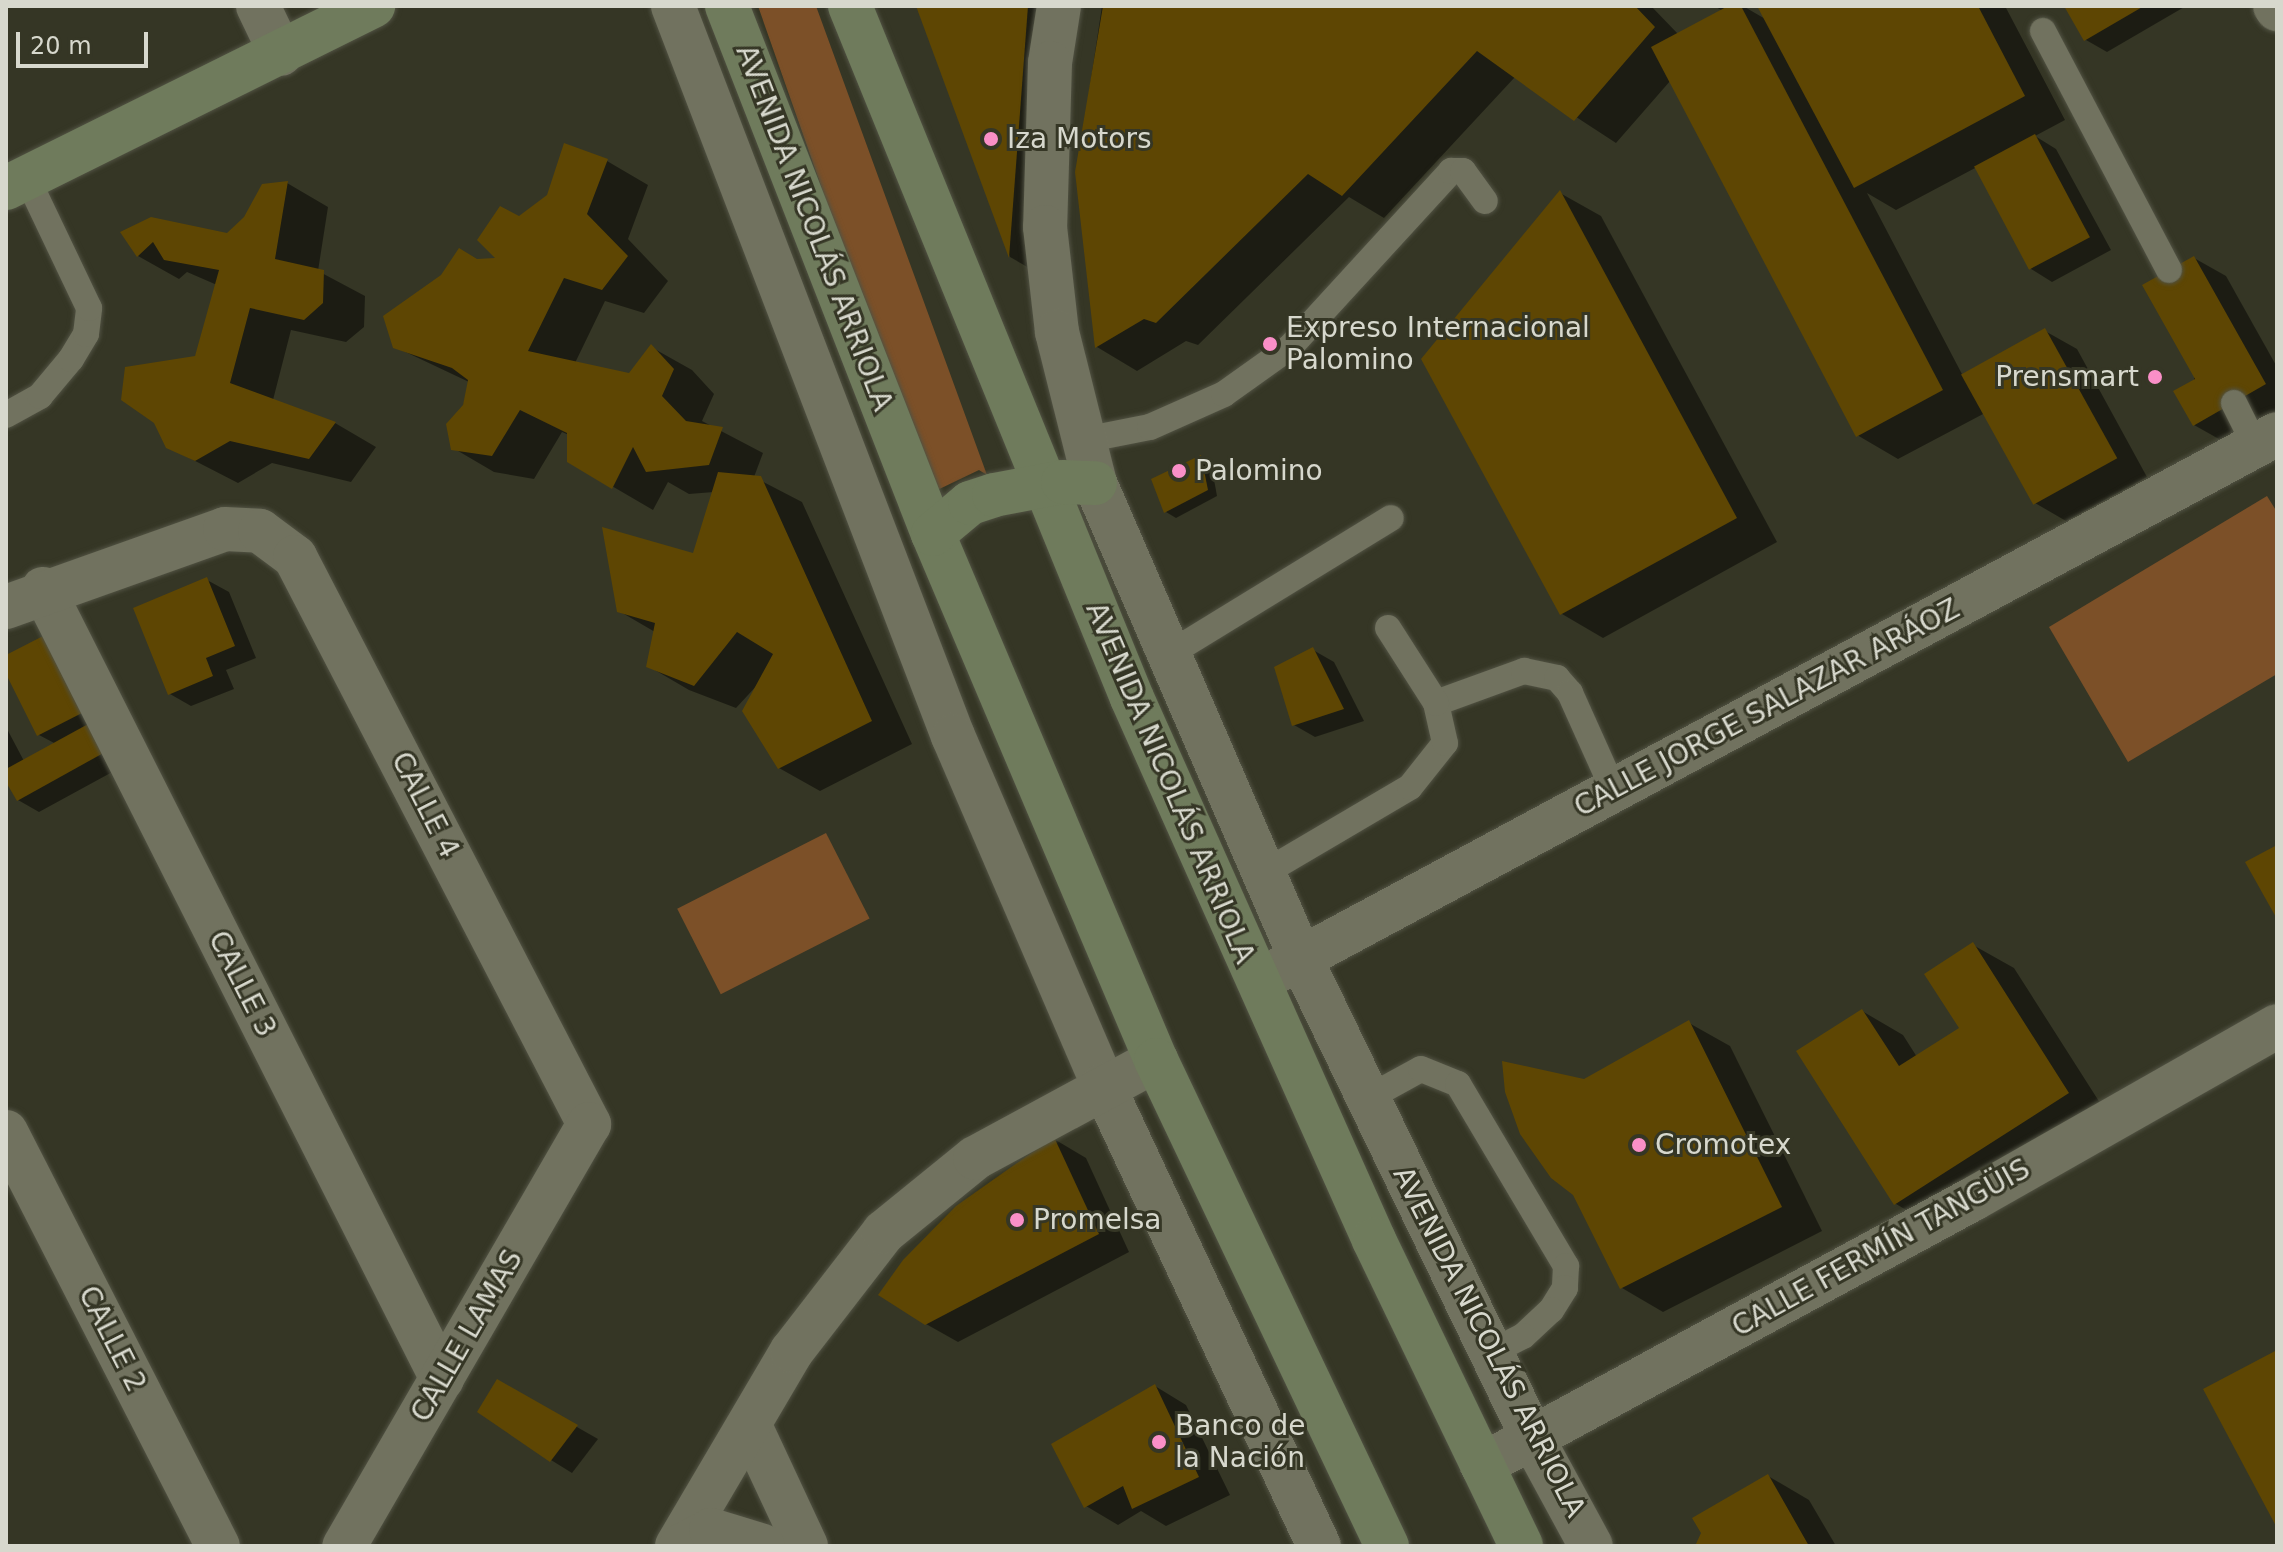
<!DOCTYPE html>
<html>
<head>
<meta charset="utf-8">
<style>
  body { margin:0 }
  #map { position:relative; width:2283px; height:1552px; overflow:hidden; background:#353625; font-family:"DejaVu Sans",sans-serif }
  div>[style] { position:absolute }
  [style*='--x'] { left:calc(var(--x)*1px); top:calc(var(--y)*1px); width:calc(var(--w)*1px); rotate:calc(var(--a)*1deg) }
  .green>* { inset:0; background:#7c5028; transform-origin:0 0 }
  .shadow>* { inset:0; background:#0007 }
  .building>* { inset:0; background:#5e4603; transform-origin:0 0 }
  .roads { filter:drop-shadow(0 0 2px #515243) drop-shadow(0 0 2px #515243) }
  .lane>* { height:26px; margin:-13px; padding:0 13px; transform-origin:13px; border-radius:13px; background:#71725f }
  .street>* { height:44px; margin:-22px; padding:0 22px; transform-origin:22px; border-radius:22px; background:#71725f }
  .secondary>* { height:44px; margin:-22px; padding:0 22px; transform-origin:22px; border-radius:22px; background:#6f7b5c }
  .dots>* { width:22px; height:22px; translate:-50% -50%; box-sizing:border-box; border:4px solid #353625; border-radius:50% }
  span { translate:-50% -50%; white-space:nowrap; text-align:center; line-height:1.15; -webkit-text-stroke:6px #353625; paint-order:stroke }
  .poi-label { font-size:28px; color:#d7d8cd }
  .left { translate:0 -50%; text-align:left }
  .right { translate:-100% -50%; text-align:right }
  .street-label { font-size:28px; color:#d7d8cd }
  .frame { position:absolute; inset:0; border:8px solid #d7d8cd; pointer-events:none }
  .scale { position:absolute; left:16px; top:32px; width:132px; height:36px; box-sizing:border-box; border:4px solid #d7d8cd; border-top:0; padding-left:10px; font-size:24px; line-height:28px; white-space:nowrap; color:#d7d8cd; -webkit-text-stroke:6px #353625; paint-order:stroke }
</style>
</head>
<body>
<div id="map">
  <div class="green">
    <div style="clip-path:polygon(758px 6px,816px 6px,987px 475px,979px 470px,929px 494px)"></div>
    <div style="clip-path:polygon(2267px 496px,2277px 512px,2277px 674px,2128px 762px,2049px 627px)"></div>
    <div style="left:826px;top:833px;width:96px;height:167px;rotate:63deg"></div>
  </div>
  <div class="shadow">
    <div style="clip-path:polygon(918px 6px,1073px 6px,1050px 280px,1010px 257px)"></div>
    <div style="clip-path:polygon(1102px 6px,1651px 6px,1679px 35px,1723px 11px,1714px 6px,1743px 6px,1767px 20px,1760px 6px,2005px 6px,2065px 120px,2035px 136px,2056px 149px,2111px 250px,2052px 282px,2031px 269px,1977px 167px,1896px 210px,1867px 193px,1963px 376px,2045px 331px,2077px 349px,2147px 477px,2066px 521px,2035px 503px,1985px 413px,1898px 459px,1857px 435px,1671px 80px,1616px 143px,1515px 77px,1384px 218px,1349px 197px,1198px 345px,1186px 341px,1137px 371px,1097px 347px,1077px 172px)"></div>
    <div style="clip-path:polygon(2066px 6px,2186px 6px,2107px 52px,2086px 40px)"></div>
    <div style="clip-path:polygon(607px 161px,648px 185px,628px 239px,668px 281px,644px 313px,605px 301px,575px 363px,630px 376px,651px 347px,692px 370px,714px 394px,702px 421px,763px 453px,754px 477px,802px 502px,912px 744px,820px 791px,779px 768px,761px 681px,736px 708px,689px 690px,648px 666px,655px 632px,619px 611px,695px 555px,714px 492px,689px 494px,668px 482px,653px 510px,569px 461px,569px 435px,562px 432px,534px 479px,494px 472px,453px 448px,469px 382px,395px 347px,477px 261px,499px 260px,519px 218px)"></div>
    <div style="clip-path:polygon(287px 183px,328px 207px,318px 271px,365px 296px,364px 327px,346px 342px,291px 330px,273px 400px,335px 423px,376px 447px,351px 482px,272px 463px,238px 483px,168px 447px,217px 285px,187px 272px,179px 279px,138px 256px,123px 233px,228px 236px)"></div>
    <div style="clip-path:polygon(1560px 193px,1601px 216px,1777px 542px,1603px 638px,1562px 614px)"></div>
    <div style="clip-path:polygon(2194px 258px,2226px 276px,2277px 367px,2277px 414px,2226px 443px,2194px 425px)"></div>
    <div style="clip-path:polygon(1201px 457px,1211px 463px,1217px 496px,1176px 518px,1166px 512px)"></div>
    <div style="clip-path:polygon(207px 580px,229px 592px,256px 658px,226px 670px,234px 689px,191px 706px,170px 694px)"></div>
    <div style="clip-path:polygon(43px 638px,127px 764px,39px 812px,18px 800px,6px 778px,6px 727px,24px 761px,56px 744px,39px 735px,6px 669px,6px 657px)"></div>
    <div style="clip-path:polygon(1313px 650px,1334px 662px,1364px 721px,1315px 737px,1294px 725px)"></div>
    <div style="clip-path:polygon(1973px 945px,2014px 968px,2109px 1117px,1937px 1228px,1896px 1204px,1799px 1052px,1862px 1011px,1903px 1035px,1917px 1057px,1962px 1028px)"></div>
    <div style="clip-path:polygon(1689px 1023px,1730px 1046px,1822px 1231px,1663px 1312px,1622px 1288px,1585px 1081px)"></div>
    <div style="clip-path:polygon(1054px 1139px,1086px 1158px,1129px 1252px,958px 1342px,926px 1324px)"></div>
    <div style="clip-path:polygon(498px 1382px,598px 1439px,572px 1473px,551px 1460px)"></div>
    <div style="clip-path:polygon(1155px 1386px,1186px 1405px,1230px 1495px,1166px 1526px,1141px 1511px,1118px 1525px,1086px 1506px)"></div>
    <div style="clip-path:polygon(1768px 1476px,1809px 1500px,1836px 1546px,1698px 1546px)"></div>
  </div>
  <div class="building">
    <div style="clip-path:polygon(916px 6px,1028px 6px,1009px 258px)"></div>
    <div style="clip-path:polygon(1103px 6px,1635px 6px,1655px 27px,1574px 121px,1477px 51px,1342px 196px,1308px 174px,1156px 323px,1144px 319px,1095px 348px,1075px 172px)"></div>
    <div style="clip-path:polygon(1728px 6px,1741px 6px,1943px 390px,1856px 437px,1651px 47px)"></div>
    <div style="clip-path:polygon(1757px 6px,1978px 6px,2025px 96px,1854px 188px)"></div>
    <div style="clip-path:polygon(2064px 6px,2144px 6px,2084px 41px)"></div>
    <div style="left:2035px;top:134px;width:117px;height:69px;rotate:62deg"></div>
    <div style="clip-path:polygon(564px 143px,608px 159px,587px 214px,628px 256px,602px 290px,564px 278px,528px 351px,629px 373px,651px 344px,674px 369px,662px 396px,686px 421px,723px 427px,709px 465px,646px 472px,633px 447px,612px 489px,567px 462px,567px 433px,520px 410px,492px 456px,451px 450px,446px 424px,463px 405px,468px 380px,452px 368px,393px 348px,383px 316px,441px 275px,459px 248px,477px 259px,495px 258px,477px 240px,500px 206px,519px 216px,547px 195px)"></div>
    <div style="clip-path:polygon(288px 181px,275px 259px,324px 270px,323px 303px,304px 320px,250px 308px,230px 383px,336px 422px,309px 459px,230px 441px,195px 461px,166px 448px,154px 423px,121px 400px,125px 367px,195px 356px,219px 270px,164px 260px,153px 242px,137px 257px,120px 232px,151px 217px,227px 233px,244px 217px,262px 184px)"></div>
    <div style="clip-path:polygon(1560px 190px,1737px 518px,1560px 615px,1421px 359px)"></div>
    <div style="clip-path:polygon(2194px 256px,2266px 384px,2193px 426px,2173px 391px,2195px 379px,2142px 285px)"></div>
    <div style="left:2045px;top:328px;width:149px;height:96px;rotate:61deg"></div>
    <div style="clip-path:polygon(1201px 455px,1208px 490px,1164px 513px,1151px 479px)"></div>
    <div style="clip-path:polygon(718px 472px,761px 476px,872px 721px,778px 769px,742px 711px,773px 654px,737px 632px,694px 686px,646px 667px,655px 623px,617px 612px,602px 527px,693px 553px)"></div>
    <div style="clip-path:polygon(207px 577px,235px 646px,206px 658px,213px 676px,168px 695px,133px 608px)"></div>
    <div style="clip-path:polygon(43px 636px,82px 713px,37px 736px,6px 674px,6px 655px)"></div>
    <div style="clip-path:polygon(1313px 647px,1344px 709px,1292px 726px,1274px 667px)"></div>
    <div style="clip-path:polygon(90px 723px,107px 751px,17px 801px,6px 782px,6px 769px)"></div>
    <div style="clip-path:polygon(2277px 845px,2277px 919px,2245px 862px)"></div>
    <div style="clip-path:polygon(1973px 942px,2069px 1093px,1894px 1205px,1796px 1051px,1862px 1009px,1899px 1066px,1959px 1028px,1924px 974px)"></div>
    <div style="clip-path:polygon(1689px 1020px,1782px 1207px,1620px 1289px,1573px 1195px,1551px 1178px,1520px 1134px,1505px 1092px,1502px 1061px,1584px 1079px)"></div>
    <div style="clip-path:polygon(1054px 1137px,1099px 1234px,925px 1325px,878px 1295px,903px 1260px,956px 1206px)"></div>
    <div style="clip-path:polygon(2277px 1350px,2277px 1528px,2203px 1389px)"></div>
    <div style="clip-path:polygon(497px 1379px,578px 1425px,550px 1462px,477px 1412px)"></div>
    <div style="clip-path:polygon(1155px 1384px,1199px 1477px,1132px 1509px,1123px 1486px,1084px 1508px,1051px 1444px)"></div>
    <div style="clip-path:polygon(1768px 1474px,1809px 1546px,1695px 1546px,1701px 1533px,1692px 1518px)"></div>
  </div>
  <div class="roads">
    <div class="lane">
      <div style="--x:2043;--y:31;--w:270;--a:62.2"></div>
      <div style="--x:2234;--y:403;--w:47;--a:63.4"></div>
      <div style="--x:6;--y:415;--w:39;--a:-29"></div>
      <div style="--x:40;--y:396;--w:48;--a:-50"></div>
      <div style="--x:71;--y:359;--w:29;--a:-59"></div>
      <div style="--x:86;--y:334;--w:26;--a:-83"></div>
      <div style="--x:89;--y:308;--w:144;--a:-115.5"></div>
      <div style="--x:1084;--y:440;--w:67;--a:-11.1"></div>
      <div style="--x:1150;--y:427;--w:81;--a:-24"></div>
      <div style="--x:1224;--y:394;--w:81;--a:-35.5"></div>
      <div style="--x:1290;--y:347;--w:239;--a:-47.5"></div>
      <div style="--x:1451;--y:171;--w:12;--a:0"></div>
      <div style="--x:1463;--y:171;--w:37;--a:54"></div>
      <div style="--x:1169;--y:654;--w:260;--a:-31.5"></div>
      <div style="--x:1436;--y:703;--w:94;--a:-20"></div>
      <div style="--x:1524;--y:671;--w:34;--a:12"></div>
      <div style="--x:1557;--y:678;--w:20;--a:49"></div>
      <div style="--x:1570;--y:693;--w:107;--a:65.8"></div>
      <div style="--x:1264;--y:873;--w:169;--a:-30.5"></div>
      <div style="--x:1410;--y:787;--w:56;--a:-51.5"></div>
      <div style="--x:1445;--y:743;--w:41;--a:-102.7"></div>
      <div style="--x:1436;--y:703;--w:89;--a:-122.6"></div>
      <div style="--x:1368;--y:1098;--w:60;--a:-28.7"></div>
      <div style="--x:1421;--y:1069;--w:40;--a:22"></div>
      <div style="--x:1458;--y:1084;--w:212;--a:59.3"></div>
      <div style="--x:1566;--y:1266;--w:22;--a:93"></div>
      <div style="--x:1565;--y:1288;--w:26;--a:122"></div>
      <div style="--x:1551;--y:1310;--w:38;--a:137"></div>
      <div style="--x:1523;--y:1336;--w:36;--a:153"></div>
    </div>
    <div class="street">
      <div style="--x:258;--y:6;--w:53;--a:64.4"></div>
      <div style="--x:673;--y:6;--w:782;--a:69.02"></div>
      <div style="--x:953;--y:736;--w:380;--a:66.7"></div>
      <div style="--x:1103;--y:1085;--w:509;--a:64.89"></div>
      <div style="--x:1059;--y:6;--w:58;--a:99"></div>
      <div style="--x:1050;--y:63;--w:164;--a:91.7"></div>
      <div style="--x:1045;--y:227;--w:106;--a:83.5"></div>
      <div style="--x:1057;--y:332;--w:156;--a:75.9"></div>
      <div style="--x:1095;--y:483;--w:519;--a:66.6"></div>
      <div style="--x:1301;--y:959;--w:535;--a:64.2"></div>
      <div style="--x:1534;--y:1441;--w:119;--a:61.5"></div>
      <div style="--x:2275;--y:6;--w:4;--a:56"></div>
      <div style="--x:43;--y:589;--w:885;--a:63.2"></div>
      <div style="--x:6;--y:607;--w:232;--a:-19.6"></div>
      <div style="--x:225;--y:529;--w:35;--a:3"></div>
      <div style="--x:260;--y:531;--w:44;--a:36.6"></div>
      <div style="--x:295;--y:557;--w:639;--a:62.59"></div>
      <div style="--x:589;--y:1124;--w:488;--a:120.1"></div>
      <div style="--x:1275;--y:972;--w:1137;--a:-28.23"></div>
      <div style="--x:6;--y:1132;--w:465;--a:62.9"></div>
      <div style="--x:751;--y:1428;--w:130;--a:65"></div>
      <div style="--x:1482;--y:1465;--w:558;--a:-28.45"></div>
      <div style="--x:1973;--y:1199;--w:350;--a:-29.6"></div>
      <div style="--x:677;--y:1546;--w:226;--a:-59.5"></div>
      <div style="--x:792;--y:1351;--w:150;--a:-52.3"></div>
      <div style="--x:884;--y:1232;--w:117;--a:-39.1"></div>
      <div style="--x:975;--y:1158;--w:206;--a:-28.4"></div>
      <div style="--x:681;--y:1546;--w:34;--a:-28"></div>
      <div style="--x:711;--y:1530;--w:54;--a:17.1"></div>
    </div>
    <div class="secondary">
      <div style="--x:727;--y:6;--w:567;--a:68.69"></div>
      <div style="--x:933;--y:534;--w:571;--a:67.03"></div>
      <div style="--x:1156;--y:1060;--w:538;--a:64.58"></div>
      <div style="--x:850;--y:6;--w:747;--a:67.83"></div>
      <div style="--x:1132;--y:698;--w:594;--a:65.94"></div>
      <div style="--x:1374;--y:1240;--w:339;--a:64.3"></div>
      <div style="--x:6;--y:188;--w:410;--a:-26.4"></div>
      <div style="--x:933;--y:534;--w:48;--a:-40"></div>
      <div style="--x:970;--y:503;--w:25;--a:-18"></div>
      <div style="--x:994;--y:495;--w:70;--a:-10.7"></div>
      <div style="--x:1063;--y:482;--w:32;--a:2"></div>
    </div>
  </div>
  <div class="dots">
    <div style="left:991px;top:139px;background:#fa8fc7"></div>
    <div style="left:1270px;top:344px;background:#fa8fc7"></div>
    <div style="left:2155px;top:377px;background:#fa8fc7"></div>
    <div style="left:1179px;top:471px;background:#fa8fc7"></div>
    <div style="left:1639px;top:1145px;background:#fa8fc7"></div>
    <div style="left:1017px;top:1220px;background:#fa8fc7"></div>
    <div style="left:1159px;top:1442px;background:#fa8fc7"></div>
  </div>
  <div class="poi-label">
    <span class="left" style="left:1007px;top:139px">Iza Motors</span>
    <span class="left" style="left:1286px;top:344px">Expreso Internacional<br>Palomino</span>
    <span class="right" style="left:2139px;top:377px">Prensmart</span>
    <span class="left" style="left:1195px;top:471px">Palomino</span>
    <span class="left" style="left:1655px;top:1145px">Cromotex</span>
    <span class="left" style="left:1033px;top:1220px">Promelsa</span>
    <span class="left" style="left:1175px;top:1442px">Banco de<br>la Nación</span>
  </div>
  <div class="street-label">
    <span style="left:814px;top:228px;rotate:69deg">AVENIDA NICOLÁS ARRIOLA</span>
    <span style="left:1767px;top:708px;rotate:-28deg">CALLE JORGE SALAZAR ARÁOZ</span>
    <span style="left:1170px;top:783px;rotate:67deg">AVENIDA NICOLÁS ARRIOLA</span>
    <span style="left:425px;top:805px;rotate:63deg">CALLE 4</span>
    <span style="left:242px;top:984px;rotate:63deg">CALLE 3</span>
    <span style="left:1881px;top:1248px;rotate:-29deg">CALLE FERMÍN TANGÜIS</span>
    <span style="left:467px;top:1336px;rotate:-60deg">CALLE LAMAS</span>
    <span style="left:112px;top:1339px;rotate:63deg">CALLE 2</span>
    <span style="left:1489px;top:1342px;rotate:63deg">AVENIDA NICOLÁS ARRIOLA</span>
  </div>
  <div class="frame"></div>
  <div class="scale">20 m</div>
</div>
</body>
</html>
